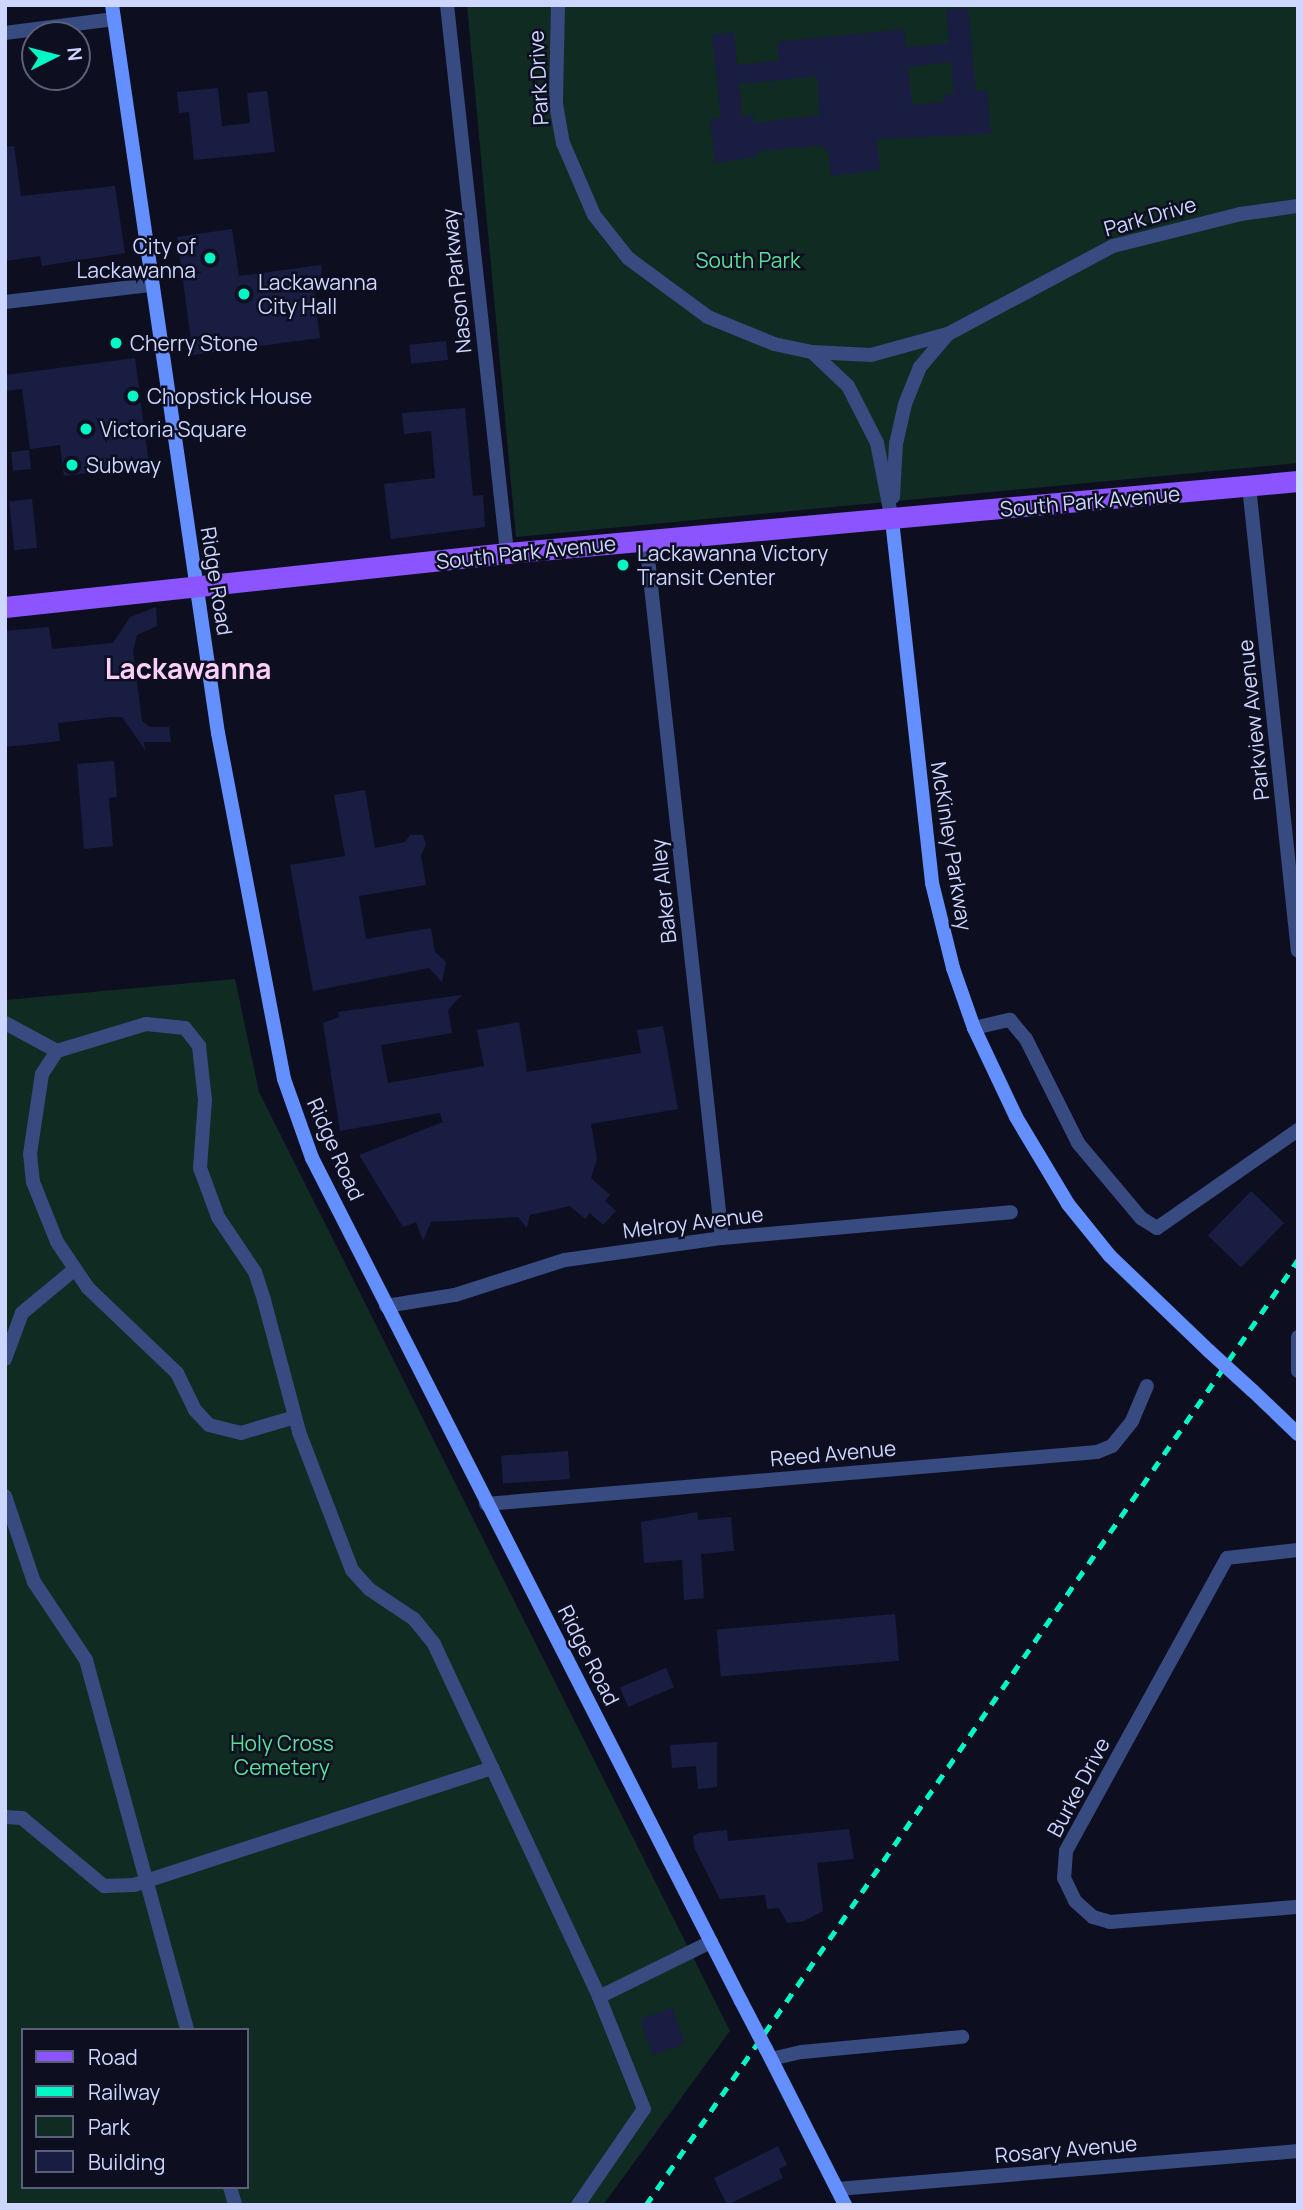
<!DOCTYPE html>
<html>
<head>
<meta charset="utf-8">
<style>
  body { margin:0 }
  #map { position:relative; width:1303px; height:2210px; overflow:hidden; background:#0d0f21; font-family:Manrope,sans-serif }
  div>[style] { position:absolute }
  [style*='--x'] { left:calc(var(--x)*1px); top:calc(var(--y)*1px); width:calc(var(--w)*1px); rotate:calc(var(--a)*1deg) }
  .green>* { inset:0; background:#102b22 }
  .building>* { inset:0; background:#191d42; transform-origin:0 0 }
  .street>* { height:14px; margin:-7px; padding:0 7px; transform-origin:7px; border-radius:7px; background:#374b80 }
  .secondary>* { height:14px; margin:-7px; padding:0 7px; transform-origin:7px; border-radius:7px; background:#648fff }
  .primary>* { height:21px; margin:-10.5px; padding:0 10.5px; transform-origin:10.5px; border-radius:10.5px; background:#8b54ff }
  .rail>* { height:5px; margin-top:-2.5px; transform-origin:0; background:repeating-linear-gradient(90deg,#00f8c5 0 10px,transparent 0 19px) }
  .secondary-bridge>* { height:14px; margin:-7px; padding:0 7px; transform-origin:7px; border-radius:7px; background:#648fff }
  .dots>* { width:19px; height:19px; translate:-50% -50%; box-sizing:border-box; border:4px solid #0d0f21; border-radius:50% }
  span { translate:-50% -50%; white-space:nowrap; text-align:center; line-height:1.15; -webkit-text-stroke:5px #0d0f21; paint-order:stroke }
  .street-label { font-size:21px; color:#cdd6ff }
  .poi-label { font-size:21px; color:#cdd6ff }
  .right { translate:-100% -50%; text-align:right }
  .left { translate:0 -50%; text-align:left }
  .park-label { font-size:21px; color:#58e095 }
  .district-label { font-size:28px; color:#ffcffc; font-weight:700 }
  .frame { position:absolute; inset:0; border:7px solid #cdd6ff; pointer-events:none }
  .legend { position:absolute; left:21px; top:2028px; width:228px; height:161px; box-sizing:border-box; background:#0d0f21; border:2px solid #5a5f7a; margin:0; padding:9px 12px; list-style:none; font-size:21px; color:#cdd6ff }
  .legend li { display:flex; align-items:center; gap:14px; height:35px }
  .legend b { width:35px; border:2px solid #5a5f7a }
  .north { position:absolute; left:21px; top:21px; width:70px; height:70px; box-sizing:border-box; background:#0d0f21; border:2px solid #5a5f7a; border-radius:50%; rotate:84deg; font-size:19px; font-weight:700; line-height:28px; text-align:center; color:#cdd6ff }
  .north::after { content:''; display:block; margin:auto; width:24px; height:32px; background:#00f8c5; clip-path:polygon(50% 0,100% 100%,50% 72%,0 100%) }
</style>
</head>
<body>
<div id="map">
  <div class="green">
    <div style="clip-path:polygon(467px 5px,1298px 5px,1298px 463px,516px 537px)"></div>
    <div style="clip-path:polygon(evenodd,235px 979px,259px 1092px,730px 2031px,603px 2205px,5px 2205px,5px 1000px,235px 979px,23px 2030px,247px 2030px,247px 2187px,23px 2187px,23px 2030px)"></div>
  </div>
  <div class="building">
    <div style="clip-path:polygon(evenodd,968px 8px,976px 91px,987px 90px,991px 134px,877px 139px,880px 170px,831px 176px,829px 154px,821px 145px,757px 152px,757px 157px,715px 163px,710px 119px,721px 118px,712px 35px,734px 32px,737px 65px,779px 61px,777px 42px,904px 29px,906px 47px,949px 43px,946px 10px,968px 8px,951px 62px,954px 94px,944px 94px,944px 102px,912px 105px,908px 67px,951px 62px,968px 8px,817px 76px,820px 115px,754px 123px,753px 115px,742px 116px,739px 84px,817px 76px)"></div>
    <div style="clip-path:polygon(218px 88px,222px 126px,250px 123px,247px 93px,267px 91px,275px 152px,194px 160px,189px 112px,179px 113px,177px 92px)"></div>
    <div style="clip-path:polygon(14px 146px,21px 196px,115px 186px,125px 253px,42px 266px,40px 256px,5px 261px,5px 147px)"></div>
    <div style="clip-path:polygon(232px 229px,239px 276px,321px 265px,324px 291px,314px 293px,320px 338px,193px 355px,177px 237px)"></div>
    <div style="left:446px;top:341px;width:19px;height:37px;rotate:84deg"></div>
    <div style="clip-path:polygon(135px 358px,149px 465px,64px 476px,60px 445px,30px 449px,22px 389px,5px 391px,5px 375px)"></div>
    <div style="clip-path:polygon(465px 408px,473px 496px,483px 495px,485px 527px,391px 539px,384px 484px,435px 478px,431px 431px,404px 434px,402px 413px)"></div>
    <div style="left:29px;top:450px;width:19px;height:18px;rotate:84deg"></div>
    <div style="left:32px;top:499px;width:49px;height:23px;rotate:84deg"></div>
    <div style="clip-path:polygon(156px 607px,157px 626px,137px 635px,133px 651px,142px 721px,150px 727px,169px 727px,171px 742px,144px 742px,145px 750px,122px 717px,110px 717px,58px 723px,60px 741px,5px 747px,5px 631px,49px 627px,52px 649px,113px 643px,130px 617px)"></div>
    <div style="clip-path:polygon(114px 761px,117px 797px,109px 798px,113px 846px,84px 849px,77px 764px)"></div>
    <div style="clip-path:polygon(365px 790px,375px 848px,405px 842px,410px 835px,423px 835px,426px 845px,421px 855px,426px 885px,359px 896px,366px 939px,431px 928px,435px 952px,446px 962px,442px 982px,429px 968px,313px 991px,290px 865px,345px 856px,334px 795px)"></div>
    <div style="clip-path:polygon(462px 995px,448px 1010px,452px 1033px,381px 1045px,388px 1083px,484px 1066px,477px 1030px,519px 1022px,527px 1072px,641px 1053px,637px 1030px,663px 1026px,678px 1109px,591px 1124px,597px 1159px,591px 1178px,610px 1195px,605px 1201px,616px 1211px,603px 1225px,590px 1213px,585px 1219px,570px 1206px,530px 1215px,527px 1228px,518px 1217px,431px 1222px,423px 1241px,416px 1222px,403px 1227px,359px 1155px,443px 1122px,440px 1113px,340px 1131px,323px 1023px,339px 1017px,338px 1012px)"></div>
    <div style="left:1251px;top:1191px;width:46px;height:62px;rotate:44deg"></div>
    <div style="left:568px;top:1451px;width:28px;height:67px;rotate:86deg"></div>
    <div style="clip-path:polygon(697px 1512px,698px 1520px,731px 1517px,734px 1551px,701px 1554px,704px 1598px,684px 1600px,682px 1560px,644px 1563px,641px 1522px)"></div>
    <div style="left:895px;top:1614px;width:47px;height:179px;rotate:85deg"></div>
    <div style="left:666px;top:1668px;width:21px;height:50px;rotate:67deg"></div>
    <div style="clip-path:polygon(717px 1742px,717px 1787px,698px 1789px,696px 1766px,672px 1768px,670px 1745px)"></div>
    <div style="clip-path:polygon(849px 1829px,854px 1859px,817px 1863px,823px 1911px,804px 1921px,787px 1923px,779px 1908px,767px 1909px,765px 1895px,720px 1899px,694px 1847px,693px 1836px,699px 1833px,727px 1830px,728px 1841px)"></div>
    <div style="left:672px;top:2008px;width:38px;height:34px;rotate:70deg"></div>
    <div style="clip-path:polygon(778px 2146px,787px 2165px,779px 2169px,783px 2178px,727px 2205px,714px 2178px)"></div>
  </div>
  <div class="street">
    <div style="--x:447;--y:5;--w:551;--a:83.75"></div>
    <div style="--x:558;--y:5;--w:99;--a:91.2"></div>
    <div style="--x:556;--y:104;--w:40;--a:80"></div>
    <div style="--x:563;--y:143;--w:78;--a:66.7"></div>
    <div style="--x:594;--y:215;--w:55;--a:51.7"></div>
    <div style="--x:628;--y:258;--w:99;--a:36.4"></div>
    <div style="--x:708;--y:317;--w:71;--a:22.2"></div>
    <div style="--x:774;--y:344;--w:39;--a:12"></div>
    <div style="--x:812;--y:352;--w:50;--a:43.4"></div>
    <div style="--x:848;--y:386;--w:64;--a:63"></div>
    <div style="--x:877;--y:443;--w:78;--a:79"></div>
    <div style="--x:5;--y:33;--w:110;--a:-7.3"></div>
    <div style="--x:5;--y:302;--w:146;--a:-6.7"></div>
    <div style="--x:812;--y:352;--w:59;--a:2.9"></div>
    <div style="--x:871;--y:355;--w:79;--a:-15.4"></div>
    <div style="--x:1249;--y:486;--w:467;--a:84"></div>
    <div style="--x:893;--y:497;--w:53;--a:-86.8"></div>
    <div style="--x:896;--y:444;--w:41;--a:-77.3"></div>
    <div style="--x:905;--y:404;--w:40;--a:-68"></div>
    <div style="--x:920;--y:367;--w:43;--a:-49.7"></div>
    <div style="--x:948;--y:334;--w:187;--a:-28.1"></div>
    <div style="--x:1113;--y:246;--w:131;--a:-14.1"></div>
    <div style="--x:1240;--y:214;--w:59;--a:-7.9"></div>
    <div style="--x:646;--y:540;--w:702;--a:83.79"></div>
    <div style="--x:5;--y:1023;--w:59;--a:28.3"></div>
    <div style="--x:974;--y:1028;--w:37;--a:-13"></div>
    <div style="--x:1010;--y:1020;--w:25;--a:50"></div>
    <div style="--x:1026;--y:1039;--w:116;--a:63.4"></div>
    <div style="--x:1078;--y:1143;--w:98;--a:50"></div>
    <div style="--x:1141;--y:1218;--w:19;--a:32"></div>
    <div style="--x:1157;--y:1228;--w:172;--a:-34.8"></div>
    <div style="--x:386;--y:1306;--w:70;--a:-9.1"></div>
    <div style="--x:455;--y:1295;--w:115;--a:-17.7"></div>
    <div style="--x:565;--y:1260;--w:159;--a:-8"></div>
    <div style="--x:722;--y:1238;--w:290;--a:-5.1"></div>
    <div style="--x:1298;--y:1337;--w:34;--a:90"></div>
    <div style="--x:5;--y:1359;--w:49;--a:-69.7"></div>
    <div style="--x:22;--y:1313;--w:69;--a:-39.7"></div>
    <div style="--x:295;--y:1417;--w:56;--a:163.5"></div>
    <div style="--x:241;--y:1433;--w:33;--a:-166"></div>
    <div style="--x:209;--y:1425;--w:21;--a:-133"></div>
    <div style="--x:195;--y:1410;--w:41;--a:-115.9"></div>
    <div style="--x:177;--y:1373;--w:123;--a:-136.3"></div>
    <div style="--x:88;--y:1288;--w:55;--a:-124"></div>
    <div style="--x:57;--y:1242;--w:65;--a:-111.8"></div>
    <div style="--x:33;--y:1182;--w:28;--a:-96"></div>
    <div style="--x:30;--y:1154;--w:81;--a:-81.5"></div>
    <div style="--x:42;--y:1074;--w:27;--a:-57"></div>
    <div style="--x:57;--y:1051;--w:93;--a:-16.9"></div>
    <div style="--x:146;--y:1024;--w:39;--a:6"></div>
    <div style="--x:185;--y:1028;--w:23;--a:52"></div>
    <div style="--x:199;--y:1046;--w:54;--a:83.7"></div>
    <div style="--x:205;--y:1100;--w:68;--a:94.2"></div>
    <div style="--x:200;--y:1168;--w:52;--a:69.8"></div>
    <div style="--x:218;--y:1217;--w:66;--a:56.1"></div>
    <div style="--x:255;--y:1272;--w:29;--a:72"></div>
    <div style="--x:264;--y:1300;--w:137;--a:75.1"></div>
    <div style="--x:299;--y:1432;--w:148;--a:69"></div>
    <div style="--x:352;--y:1570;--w:25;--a:48"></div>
    <div style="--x:369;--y:1589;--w:54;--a:33.7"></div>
    <div style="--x:414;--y:1619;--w:32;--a:51"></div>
    <div style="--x:434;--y:1644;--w:390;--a:64.9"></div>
    <div style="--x:5;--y:1496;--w:91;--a:71.4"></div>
    <div style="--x:34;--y:1582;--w:94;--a:56.3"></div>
    <div style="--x:86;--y:1660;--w:384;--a:74.7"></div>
    <div style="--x:486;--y:1504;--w:613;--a:-4.86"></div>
    <div style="--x:1097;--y:1452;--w:16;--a:-22"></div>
    <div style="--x:1112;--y:1446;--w:32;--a:-51"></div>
    <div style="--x:1132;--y:1421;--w:38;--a:-67"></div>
    <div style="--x:1298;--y:1550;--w:71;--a:173.6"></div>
    <div style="--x:1227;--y:1558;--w:334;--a:118.8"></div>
    <div style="--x:1066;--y:1851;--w:27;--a:94"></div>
    <div style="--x:1064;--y:1878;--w:25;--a:64"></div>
    <div style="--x:1075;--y:1901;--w:24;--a:42"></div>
    <div style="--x:1093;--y:1917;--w:18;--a:16"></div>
    <div style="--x:1110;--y:1922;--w:189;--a:-4.6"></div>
    <div style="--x:5;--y:1817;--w:17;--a:3"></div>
    <div style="--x:22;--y:1818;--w:107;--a:39.7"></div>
    <div style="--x:104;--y:1886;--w:30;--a:-2"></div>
    <div style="--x:134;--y:1885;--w:377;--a:-18.1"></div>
    <div style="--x:771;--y:2059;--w:32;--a:-13"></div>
    <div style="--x:802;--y:2052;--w:161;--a:-5.4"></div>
    <div style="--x:230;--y:2187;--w:19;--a:74"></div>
    <div style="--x:837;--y:2189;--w:463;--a:-4.7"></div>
    <div style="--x:578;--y:2205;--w:116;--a:-55.5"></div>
    <div style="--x:644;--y:2109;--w:121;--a:-111.9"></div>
    <div style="--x:599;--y:1997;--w:125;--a:-26.2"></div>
  </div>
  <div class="secondary">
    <div style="--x:112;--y:5;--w:736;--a:81.72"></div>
    <div style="--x:218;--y:733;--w:352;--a:79.2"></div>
    <div style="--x:284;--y:1079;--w:84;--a:70.5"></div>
    <div style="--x:312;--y:1158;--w:946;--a:63.03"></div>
    <div style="--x:892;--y:520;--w:365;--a:83.7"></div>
    <div style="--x:932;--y:883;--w:88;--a:76.1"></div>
    <div style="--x:953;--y:968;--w:64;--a:70.7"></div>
    <div style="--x:974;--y:1028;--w:98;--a:64.7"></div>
    <div style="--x:1016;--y:1117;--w:101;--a:59.1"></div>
    <div style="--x:1068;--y:1204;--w:67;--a:51.1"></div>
    <div style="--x:1110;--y:1256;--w:137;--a:43.8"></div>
    <div style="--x:1253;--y:1391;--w:62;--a:43.7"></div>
    <div style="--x:766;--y:2049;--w:175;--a:63.1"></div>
  </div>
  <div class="primary">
    <div style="--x:5;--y:607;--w:505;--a:-6.14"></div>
    <div style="--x:507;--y:553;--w:794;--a:-5.2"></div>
  </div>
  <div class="rail">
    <div style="--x:646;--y:2205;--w:1148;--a:-55.4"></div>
  </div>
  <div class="secondary-bridge">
    <div style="--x:1209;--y:1351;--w:59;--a:42.3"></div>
    <div style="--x:741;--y:2001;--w:54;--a:62.5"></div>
  </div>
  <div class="dots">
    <div style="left:210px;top:258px;background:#00f8c5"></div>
    <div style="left:244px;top:294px;background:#00f8c5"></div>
    <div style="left:116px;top:343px;background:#00f8c5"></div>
    <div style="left:133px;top:396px;background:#00f8c5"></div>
    <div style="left:86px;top:429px;background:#00f8c5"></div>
    <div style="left:72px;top:465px;background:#00f8c5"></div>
    <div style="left:623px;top:565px;background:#00f8c5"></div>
  </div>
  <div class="street-label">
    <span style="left:538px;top:78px;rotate:-93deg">Park Drive</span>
    <span style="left:1150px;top:216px;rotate:-16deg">Park Drive</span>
    <span style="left:456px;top:281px;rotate:-96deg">Nason Parkway</span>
    <span style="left:1090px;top:501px;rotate:-5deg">South Park Avenue</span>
    <span style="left:526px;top:552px;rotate:-6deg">South Park Avenue</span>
    <span style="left:217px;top:581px;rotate:81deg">Ridge Road</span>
    <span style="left:1253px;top:720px;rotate:-96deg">Parkview Avenue</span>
    <span style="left:952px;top:846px;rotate:81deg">McKinley Parkway</span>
    <span style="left:663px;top:891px;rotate:-96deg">Baker Alley</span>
    <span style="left:336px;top:1149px;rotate:66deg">Ridge Road</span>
    <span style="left:693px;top:1222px;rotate:-7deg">Melroy Avenue</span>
    <span style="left:833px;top:1453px;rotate:-5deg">Reed Avenue</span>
    <span style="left:589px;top:1655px;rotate:63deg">Ridge Road</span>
    <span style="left:1078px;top:1787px;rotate:-62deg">Burke Drive</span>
    <span style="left:1066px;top:2149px;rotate:-5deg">Rosary Avenue</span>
  </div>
  <div class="poi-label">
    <span class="right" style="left:196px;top:258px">City of<br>Lackawanna</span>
    <span class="left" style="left:258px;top:294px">Lackawanna<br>City Hall</span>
    <span class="left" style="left:130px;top:343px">Cherry Stone</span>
    <span class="left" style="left:147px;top:396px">Chopstick House</span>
    <span class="left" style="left:100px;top:429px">Victoria Square</span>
    <span class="left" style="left:86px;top:465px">Subway</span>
    <span class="left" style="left:637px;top:565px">Lackawanna Victory<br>Transit Center</span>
  </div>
  <div class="park-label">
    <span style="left:748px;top:260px">South Park</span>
    <span style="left:282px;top:1755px">Holy Cross<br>Cemetery</span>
  </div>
  <div class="district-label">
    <span style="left:188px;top:668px">Lackawanna</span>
  </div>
  <div class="frame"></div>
  <ul class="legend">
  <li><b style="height:9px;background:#8b54ff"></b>Road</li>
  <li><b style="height:9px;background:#00f8c5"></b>Railway</li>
  <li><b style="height:19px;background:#102b22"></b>Park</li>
  <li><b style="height:19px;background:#191d42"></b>Building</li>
  </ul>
  <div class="north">N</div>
</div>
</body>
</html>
